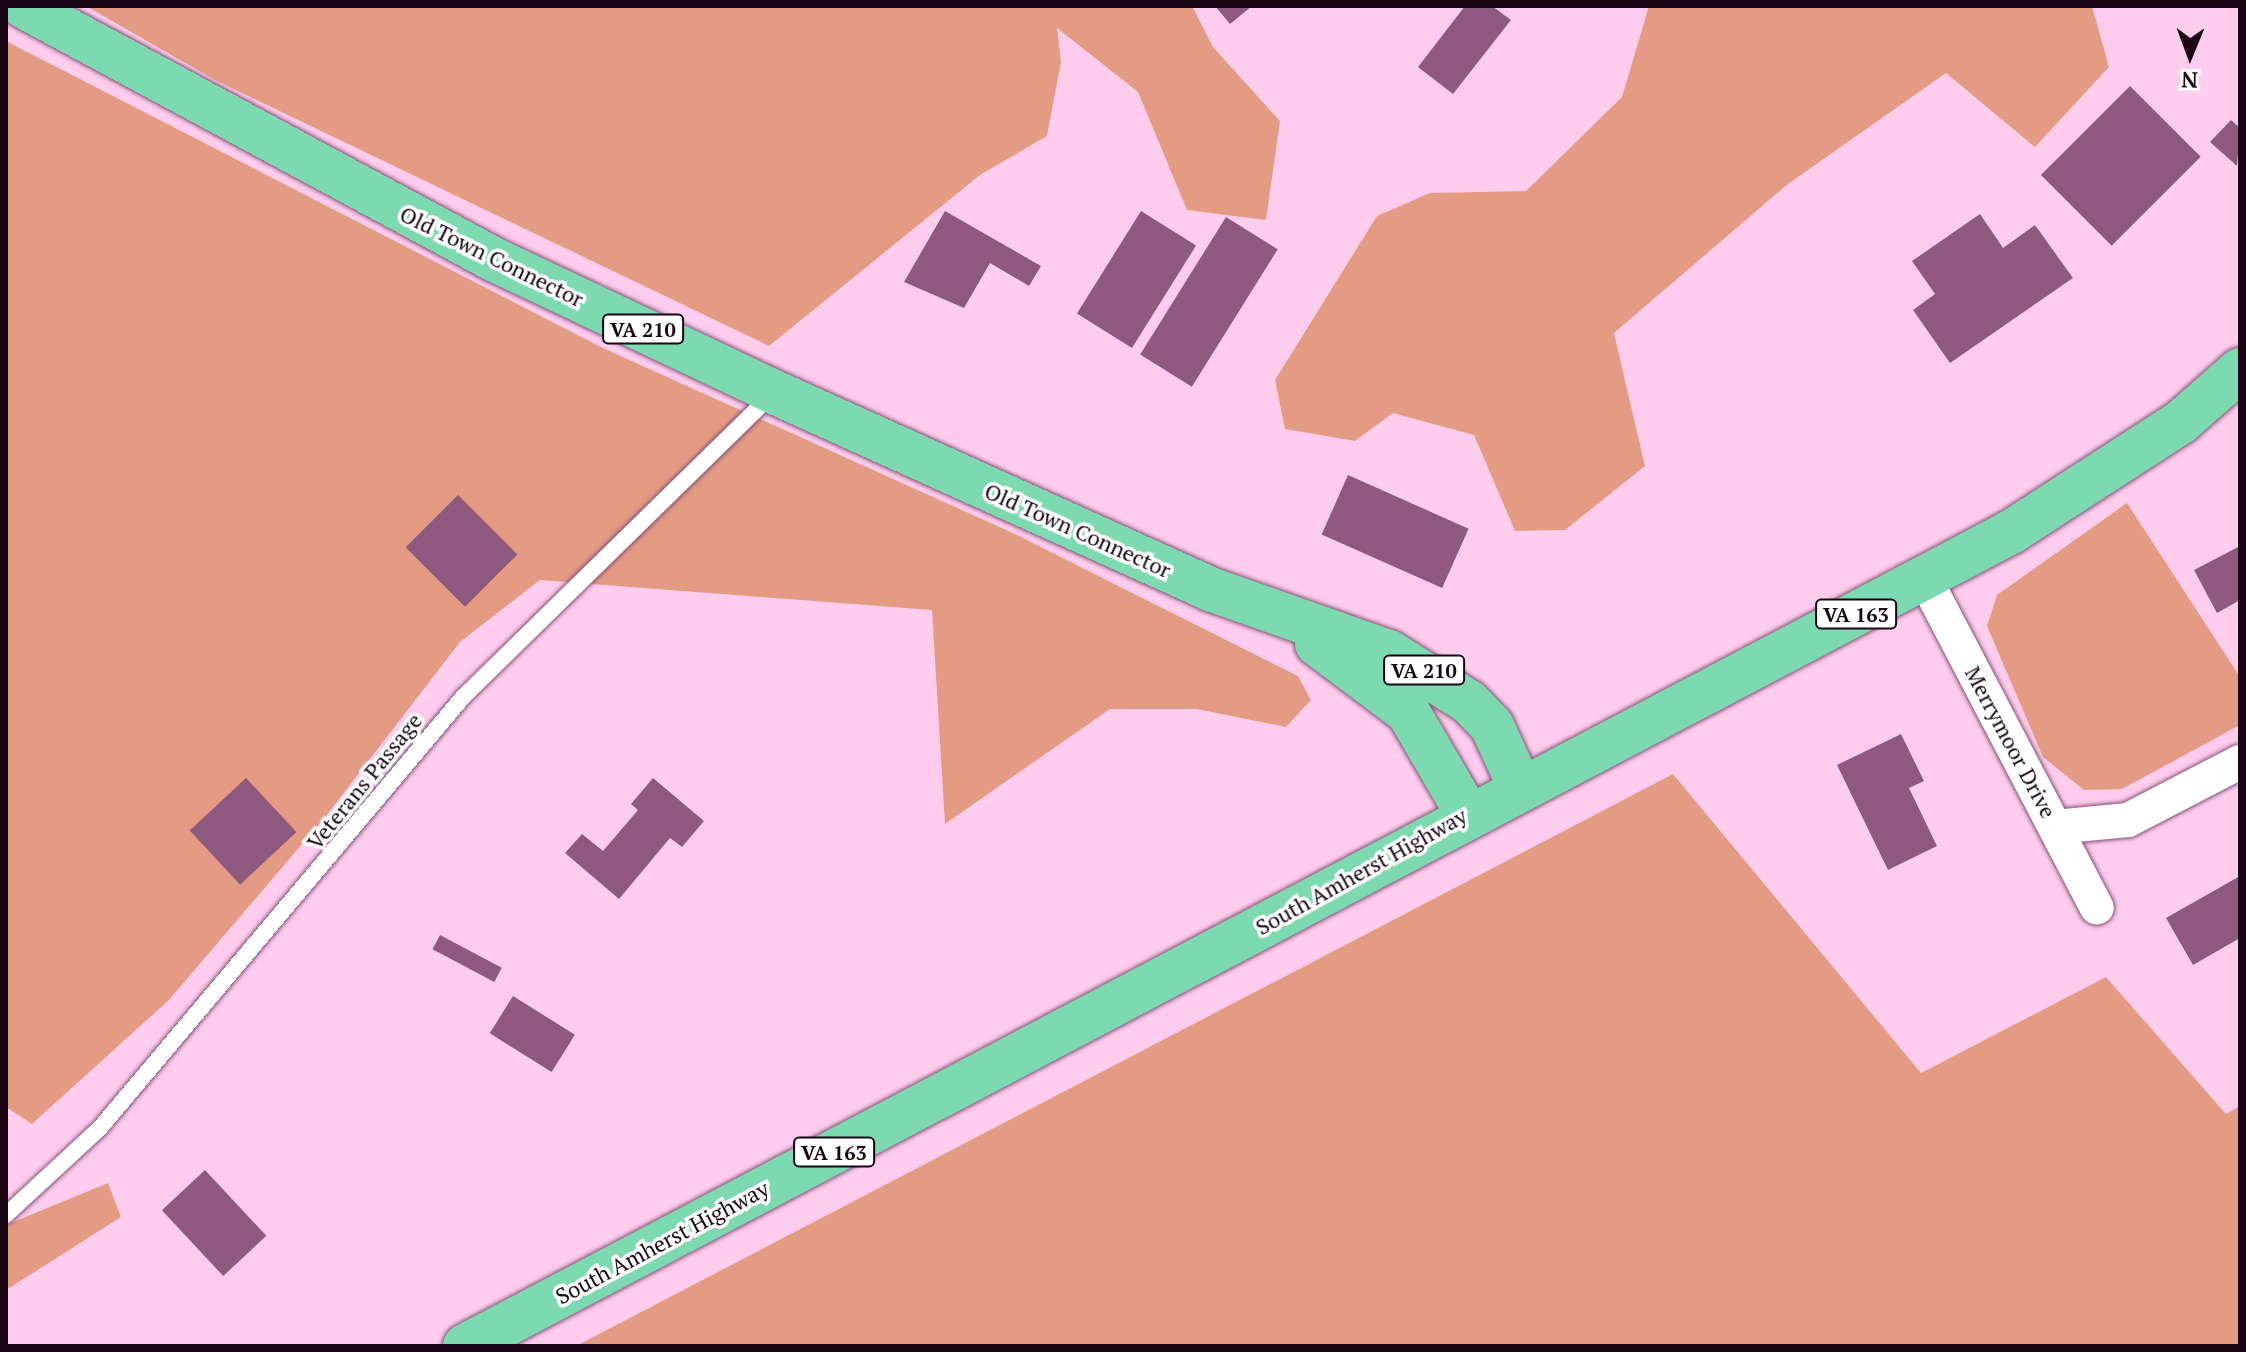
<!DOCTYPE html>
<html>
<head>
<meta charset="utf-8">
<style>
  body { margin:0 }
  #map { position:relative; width:2246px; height:1352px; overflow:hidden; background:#fecdee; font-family:"PT Serif",serif }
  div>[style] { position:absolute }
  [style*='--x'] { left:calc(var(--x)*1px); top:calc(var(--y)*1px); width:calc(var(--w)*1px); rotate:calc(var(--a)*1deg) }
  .green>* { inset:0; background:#e49b84 }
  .building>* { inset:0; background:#8f597f; transform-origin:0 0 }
  .roads { filter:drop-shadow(0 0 2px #865177) drop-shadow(0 0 2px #865177) }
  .service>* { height:16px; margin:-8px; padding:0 8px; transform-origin:8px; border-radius:8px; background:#fff }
  .minor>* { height:34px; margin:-17px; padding:0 17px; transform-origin:17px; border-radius:17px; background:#fff }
  .primary>* { height:44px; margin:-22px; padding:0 22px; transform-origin:22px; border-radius:22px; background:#7cd9b0 }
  span { translate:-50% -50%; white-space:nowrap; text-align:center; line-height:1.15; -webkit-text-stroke:7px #fff; paint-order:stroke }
  .shield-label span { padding:2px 6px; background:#fff; border:2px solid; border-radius:6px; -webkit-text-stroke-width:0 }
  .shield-label { font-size:20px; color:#190514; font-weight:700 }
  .street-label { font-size:22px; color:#190514 }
  .frame { position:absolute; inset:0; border:8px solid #190514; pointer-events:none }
  .north { position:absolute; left:2150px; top:16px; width:80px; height:80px; -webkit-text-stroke:6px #fff; paint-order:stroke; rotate:181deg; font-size:22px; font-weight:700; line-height:32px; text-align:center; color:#190514 }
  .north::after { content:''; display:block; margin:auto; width:28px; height:36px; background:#190514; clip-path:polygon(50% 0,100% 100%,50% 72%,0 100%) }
</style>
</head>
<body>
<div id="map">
  <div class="green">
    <div style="clip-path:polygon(86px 6px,1192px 6px,1213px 47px,1280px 121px,1266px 220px,1187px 210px,1138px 92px,1057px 28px,1061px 62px,1047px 136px,980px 175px,769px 346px,215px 80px)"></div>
    <div style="clip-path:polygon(1649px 6px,2092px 6px,2109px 67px,2035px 147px,1946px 73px,1788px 184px,1614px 333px,1645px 466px,1565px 530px,1515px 531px,1474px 435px,1393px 413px,1355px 441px,1285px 429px,1275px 380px,1377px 216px,1430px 193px,1526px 191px,1622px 97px)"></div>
    <div style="clip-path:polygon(6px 41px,603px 348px,1015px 534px,1298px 676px,1311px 700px,1286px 727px,1197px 709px,1110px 709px,945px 824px,932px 610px,540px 580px,460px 642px,326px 816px,169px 1000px,32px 1124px,6px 1107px)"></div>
    <div style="clip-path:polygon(2127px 503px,2240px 677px,2240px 725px,2122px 789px,2084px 790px,2043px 757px,1987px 626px,1997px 595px)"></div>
    <div style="clip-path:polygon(1673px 774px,1921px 1073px,2106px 977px,2226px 1114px,2240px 1106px,2240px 1346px,576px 1346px)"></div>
    <div style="clip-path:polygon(108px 1183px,121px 1217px,6px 1290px,6px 1225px)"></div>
  </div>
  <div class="building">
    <div style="clip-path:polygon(1215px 6px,1252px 6px,1230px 24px)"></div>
    <div style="clip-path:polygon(1465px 6px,1492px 6px,1511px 20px,1453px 94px,1418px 67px)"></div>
    <div style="left:2130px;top:86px;width:100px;height:126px;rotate:45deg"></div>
    <div style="clip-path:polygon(2231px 120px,2240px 128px,2237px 166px,2210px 142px)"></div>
    <div style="clip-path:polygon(945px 211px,1041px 266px,1029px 286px,990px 263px,964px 308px,904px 282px)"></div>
    <div style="left:1141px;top:211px;width:65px;height:121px;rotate:32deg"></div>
    <div style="clip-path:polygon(1980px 214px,2003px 248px,2035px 225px,2073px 278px,1950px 363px,1913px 310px,1935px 294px,1912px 261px)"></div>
    <div style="left:1226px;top:217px;width:61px;height:162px;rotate:32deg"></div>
    <div style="left:1348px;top:475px;width:132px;height:65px;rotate:24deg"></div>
    <div style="left:458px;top:495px;width:84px;height:74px;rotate:45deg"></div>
    <div style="clip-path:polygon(2240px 546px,2240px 600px,2217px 613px,2194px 570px)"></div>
    <div style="clip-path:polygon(1901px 734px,1924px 781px,1909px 788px,1937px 846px,1888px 870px,1837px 765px)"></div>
    <div style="left:246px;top:778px;width:74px;height:77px;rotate:47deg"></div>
    <div style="clip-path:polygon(653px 778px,704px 821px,682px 847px,670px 838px,619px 899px,565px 853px,582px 834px,603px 851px,638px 810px,631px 804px)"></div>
    <div style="clip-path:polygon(2240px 876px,2240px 938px,2193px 965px,2166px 918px)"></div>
    <div style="left:440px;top:935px;width:70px;height:16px;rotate:28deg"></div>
    <div style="left:513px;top:996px;width:73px;height:44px;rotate:32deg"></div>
    <div style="left:205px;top:1170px;width:90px;height:59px;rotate:47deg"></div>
  </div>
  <div class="roads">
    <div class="service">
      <div style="--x:6;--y:1215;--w:128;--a:-42.8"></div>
      <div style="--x:100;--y:1128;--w:563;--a:-49.89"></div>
      <div style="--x:463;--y:697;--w:434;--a:-44.4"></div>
    </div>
    <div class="minor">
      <div style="--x:1924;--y:577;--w:373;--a:62.4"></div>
      <div style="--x:2055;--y:827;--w:73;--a:-5.5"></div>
      <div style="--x:2128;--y:820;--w:126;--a:-27.4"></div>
    </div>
    <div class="primary">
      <div style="--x:23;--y:6;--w:534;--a:28.29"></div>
      <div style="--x:493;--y:259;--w:311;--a:25.3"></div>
      <div style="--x:774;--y:392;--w:478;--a:24.3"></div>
      <div style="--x:1210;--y:589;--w:190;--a:19.4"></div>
      <div style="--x:1389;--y:652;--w:94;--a:32"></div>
      <div style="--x:1469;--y:702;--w:33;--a:46"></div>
      <div style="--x:1492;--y:726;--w:65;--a:65.4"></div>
      <div style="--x:1317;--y:644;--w:114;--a:36.8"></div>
      <div style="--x:1408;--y:712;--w:117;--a:59.7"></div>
      <div style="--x:465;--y:1346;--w:1747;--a:-27.77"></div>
      <div style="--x:2011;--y:532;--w:202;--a:-32.9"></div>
      <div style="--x:2181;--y:422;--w:79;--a:-41.4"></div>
    </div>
  </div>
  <div class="shield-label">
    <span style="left:643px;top:329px">VA 210</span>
    <span style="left:1856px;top:614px">VA 163</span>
    <span style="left:1424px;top:670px">VA 210</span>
    <span style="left:834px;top:1152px">VA 163</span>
  </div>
  <div class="street-label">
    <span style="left:492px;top:256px;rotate:26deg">Old Town Connector</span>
    <span style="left:1078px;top:530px;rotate:24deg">Old Town Connector</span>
    <span style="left:2011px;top:742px;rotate:62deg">Merrymoor Drive</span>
    <span style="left:364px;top:781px;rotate:-51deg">Veterans Passage</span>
    <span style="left:1361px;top:871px;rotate:-29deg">South Amherst Highway</span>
    <span style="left:662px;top:1242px;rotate:-28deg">South Amherst Highway</span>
  </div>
  <div class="frame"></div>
  <div class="north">N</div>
</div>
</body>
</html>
